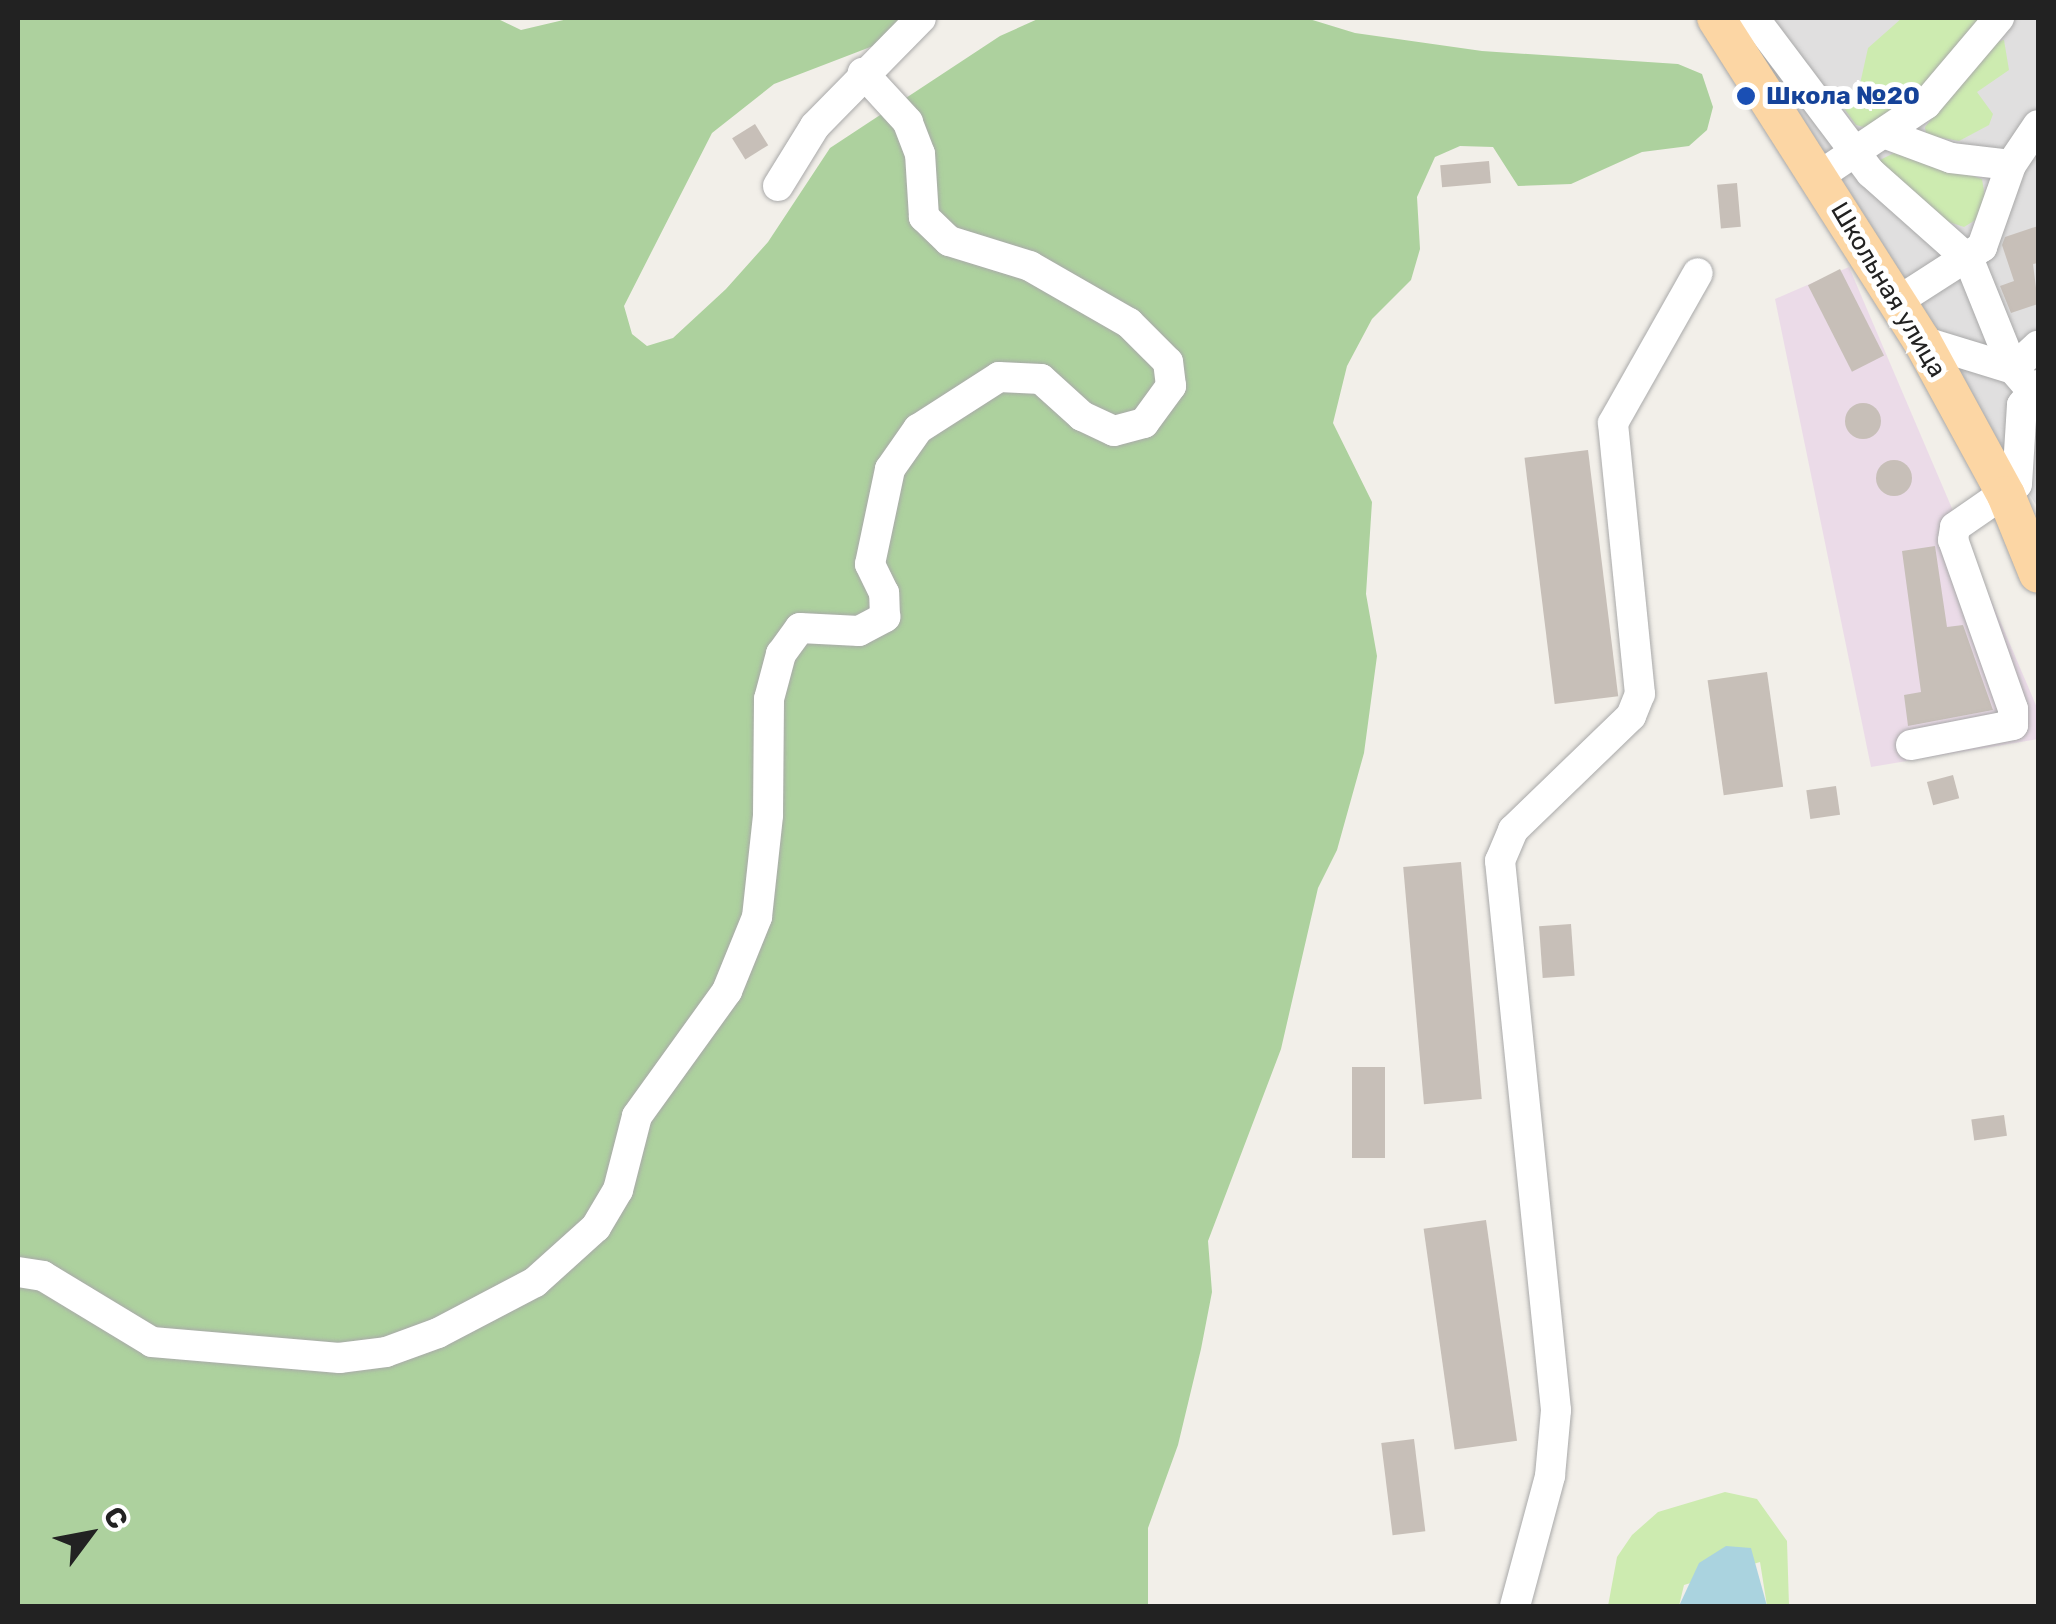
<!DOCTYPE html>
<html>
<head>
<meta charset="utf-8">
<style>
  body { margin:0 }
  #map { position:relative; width:2056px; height:1624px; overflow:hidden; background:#f2efe9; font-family:Rubik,sans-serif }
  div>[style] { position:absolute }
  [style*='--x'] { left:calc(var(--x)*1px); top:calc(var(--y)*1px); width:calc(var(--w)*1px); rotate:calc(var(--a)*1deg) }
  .residential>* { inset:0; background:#e0dfdf }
  .industrial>* { inset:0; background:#ebdbe8 }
  .grass>* { inset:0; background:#cdebb0 }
  .forest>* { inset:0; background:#add19e }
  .water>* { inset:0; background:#aad3df }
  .building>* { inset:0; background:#c7bfb8; transform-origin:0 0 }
  .round { border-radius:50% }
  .roads { filter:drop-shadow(0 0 2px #a9a9a9) drop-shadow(0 0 2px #a9a9a9) }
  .minor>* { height:30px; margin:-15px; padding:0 15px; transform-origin:15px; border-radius:15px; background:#fff }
  .major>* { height:38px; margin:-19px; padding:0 19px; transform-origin:19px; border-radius:19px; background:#fcd6a4 }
  .dots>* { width:28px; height:28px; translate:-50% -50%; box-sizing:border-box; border:5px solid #fff; border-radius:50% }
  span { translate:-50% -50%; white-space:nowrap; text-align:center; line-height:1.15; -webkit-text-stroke:10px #fff; paint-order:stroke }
  .transit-label { font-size:25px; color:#164399; font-weight:700 }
  .left { translate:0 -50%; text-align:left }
  .street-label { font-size:25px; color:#222 }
  .frame { position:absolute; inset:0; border:20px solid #222; pointer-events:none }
  .north { position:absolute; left:40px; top:1484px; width:100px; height:100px; -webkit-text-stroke:8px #fff; paint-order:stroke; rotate:58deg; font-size:28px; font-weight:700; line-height:40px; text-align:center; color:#222 }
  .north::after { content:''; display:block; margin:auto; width:35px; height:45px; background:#222; clip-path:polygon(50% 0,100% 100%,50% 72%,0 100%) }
</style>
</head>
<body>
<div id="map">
  <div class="residential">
    <div style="clip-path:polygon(1732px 18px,2038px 18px,2038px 508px)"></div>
  </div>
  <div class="industrial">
    <div style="clip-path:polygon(1849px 267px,2038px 710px,2038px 739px,1871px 767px,1775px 299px)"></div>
  </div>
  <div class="grass">
    <div style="clip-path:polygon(1902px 18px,1980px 18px,1932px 81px,1867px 128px,1856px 125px,1843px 107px,1860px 84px,1868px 48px)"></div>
    <div style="clip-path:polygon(2004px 40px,2009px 70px,1977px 92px,1993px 114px,1989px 125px,1959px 141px,1926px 135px,1925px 127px,1995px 42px)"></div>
    <div style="clip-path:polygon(1898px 151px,1982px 179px,1985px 197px,1977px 219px,1964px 227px,1943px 220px,1878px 161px)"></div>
    <div style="clip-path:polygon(1725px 1492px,1757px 1499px,1787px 1541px,1789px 1606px,1767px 1606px,1760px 1562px,1684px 1585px,1679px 1606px,1608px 1606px,1617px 1557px,1632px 1535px,1658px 1512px)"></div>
  </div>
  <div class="forest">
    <div style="clip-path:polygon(18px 18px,496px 18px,521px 30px,572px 18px,902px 18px,873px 46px,774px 84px,712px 133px,624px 306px,632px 334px,647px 346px,673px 338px,726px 289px,768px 242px,830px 148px,1000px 36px,1040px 18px,1306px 18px,1355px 33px,1482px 51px,1678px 64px,1702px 74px,1713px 107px,1707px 130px,1689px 146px,1642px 152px,1571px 184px,1518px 186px,1493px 147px,1460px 146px,1435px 157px,1417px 197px,1420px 249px,1411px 280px,1372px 319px,1347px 366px,1333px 423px,1372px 502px,1366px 594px,1377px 656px,1364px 753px,1337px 850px,1318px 888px,1281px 1049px,1208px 1241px,1212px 1292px,1201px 1349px,1178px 1445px,1148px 1528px,1148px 1606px,18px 1606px)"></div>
  </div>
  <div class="water">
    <div style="clip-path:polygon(1726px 1546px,1751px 1548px,1767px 1606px,1679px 1606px,1699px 1563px)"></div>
  </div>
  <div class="building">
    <div style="left:755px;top:124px;width:25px;height:27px;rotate:58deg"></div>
    <div style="left:1489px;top:161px;width:22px;height:49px;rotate:85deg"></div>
    <div style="left:1737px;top:183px;width:44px;height:20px;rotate:85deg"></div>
    <div style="clip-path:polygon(2038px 226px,2038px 263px,2033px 264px,2038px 304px,2011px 313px,2000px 286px,2014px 281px,2002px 245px,2005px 237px)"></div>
    <div style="left:1840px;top:269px;width:97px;height:36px;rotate:63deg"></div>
    <div class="round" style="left:1845px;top:403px;width:36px;height:36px"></div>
    <div style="left:1588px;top:450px;width:248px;height:64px;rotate:83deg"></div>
    <div class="round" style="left:1876px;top:460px;width:36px;height:36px"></div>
    <div style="clip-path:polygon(1935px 546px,1947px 627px,1963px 625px,1993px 710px,1908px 726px,1904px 695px,1921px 692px,1902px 551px)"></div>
    <div style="left:1767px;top:672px;width:116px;height:60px;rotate:82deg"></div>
    <div style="left:1953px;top:775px;width:24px;height:27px;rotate:75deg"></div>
    <div style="left:1836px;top:786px;width:29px;height:30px;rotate:82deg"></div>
    <div style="left:1461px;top:862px;width:238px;height:58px;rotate:85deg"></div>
    <div style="left:1571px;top:924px;width:52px;height:32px;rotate:86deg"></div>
    <div style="left:1352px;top:1067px;width:33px;height:91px"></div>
    <div style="left:2004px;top:1115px;width:21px;height:33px;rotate:82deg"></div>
    <div style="left:1486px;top:1220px;width:223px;height:63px;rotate:82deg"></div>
    <div style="left:1414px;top:1439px;width:93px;height:33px;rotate:83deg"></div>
  </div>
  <div class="roads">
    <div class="minor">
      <div style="--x:1754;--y:18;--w:194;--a:53"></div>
      <div style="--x:1871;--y:173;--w:131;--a:41.6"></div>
      <div style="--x:1969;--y:260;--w:118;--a:68"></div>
      <div style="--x:2013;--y:369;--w:29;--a:49"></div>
      <div style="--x:1886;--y:134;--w:69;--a:20.3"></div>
      <div style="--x:1951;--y:158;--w:60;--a:6.7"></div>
      <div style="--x:1819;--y:176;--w:129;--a:-33.9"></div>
      <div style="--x:1926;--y:104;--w:113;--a:-49.7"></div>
      <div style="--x:778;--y:186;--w:70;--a:-58.3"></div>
      <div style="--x:815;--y:126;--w:151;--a:-45.5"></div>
      <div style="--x:1898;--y:301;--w:100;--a:-32.7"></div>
      <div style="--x:1982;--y:247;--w:87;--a:-70.5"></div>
      <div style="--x:2011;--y:165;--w:48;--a:-56"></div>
      <div style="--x:1922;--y:341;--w:95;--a:17.1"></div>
      <div style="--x:2013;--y:369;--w:34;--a:-43"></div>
      <div style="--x:1911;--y:745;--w:104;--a:-11.1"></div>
      <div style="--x:2013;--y:725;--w:16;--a:-90"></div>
      <div style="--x:2013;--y:709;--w:179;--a:-109.5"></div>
      <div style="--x:1953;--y:540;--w:13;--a:-81"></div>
      <div style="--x:1955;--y:527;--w:75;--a:-34.7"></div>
      <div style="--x:2017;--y:484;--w:79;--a:-86.4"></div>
      <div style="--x:2022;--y:405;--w:26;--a:-51"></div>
      <div style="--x:18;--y:1272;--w:25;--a:9"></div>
      <div style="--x:43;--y:1276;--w:127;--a:31.2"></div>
      <div style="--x:152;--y:1342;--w:188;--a:4.9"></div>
      <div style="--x:339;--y:1358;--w:47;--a:-7.3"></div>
      <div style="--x:386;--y:1352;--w:55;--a:-20.1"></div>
      <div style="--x:438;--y:1333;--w:110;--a:-27.7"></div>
      <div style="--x:535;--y:1282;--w:82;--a:-42"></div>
      <div style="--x:596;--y:1227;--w:43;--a:-59.3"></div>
      <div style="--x:618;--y:1190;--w:76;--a:-75.6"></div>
      <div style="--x:637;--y:1116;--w:154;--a:-54.2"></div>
      <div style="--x:727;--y:991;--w:80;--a:-67.9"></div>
      <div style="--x:757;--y:917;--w:103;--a:-83.8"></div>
      <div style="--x:768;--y:815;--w:116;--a:-89.5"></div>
      <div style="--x:769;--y:699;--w:47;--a:-75.1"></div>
      <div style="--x:781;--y:654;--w:32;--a:-54"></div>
      <div style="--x:800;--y:628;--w:59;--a:2.9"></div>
      <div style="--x:859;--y:631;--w:30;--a:-28"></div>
      <div style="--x:885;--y:617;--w:24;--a:-92"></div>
      <div style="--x:884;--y:593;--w:32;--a:-116"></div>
      <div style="--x:870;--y:564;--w:97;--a:-78.1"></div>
      <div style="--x:890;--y:469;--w:49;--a:-55"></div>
      <div style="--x:918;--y:429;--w:96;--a:-32.7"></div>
      <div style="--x:999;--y:377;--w:42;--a:2.7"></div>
      <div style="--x:1041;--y:379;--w:55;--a:42.1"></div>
      <div style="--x:1082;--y:416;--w:35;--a:25"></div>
      <div style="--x:1114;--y:431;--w:31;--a:-15"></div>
      <div style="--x:1144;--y:423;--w:46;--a:-53.9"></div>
      <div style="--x:1171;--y:386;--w:24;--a:-97"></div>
      <div style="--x:1168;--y:362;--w:55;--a:-135"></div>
      <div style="--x:1129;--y:323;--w:114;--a:-150.1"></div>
      <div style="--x:1030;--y:266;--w:85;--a:-162.8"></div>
      <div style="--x:949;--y:241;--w:35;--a:-136"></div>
      <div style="--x:924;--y:217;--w:63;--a:-93.6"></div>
      <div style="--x:920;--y:154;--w:34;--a:-111"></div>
      <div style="--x:908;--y:122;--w:67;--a:-132.6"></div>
      <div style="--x:1515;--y:1606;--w:135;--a:-74.9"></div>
      <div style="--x:1550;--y:1476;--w:66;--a:-84.8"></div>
      <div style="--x:1556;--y:1410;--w:552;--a:-95.82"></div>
      <div style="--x:1500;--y:861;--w:34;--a:-67"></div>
      <div style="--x:1513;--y:830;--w:164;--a:-44"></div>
      <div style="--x:1631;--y:716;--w:24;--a:-68"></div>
      <div style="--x:1640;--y:694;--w:272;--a:-95.7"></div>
      <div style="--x:1613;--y:423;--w:172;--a:-60.5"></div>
    </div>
    <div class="major">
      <div style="--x:1716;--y:18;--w:383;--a:57.5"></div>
      <div style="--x:1922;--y:341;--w:175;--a:61.4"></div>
      <div style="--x:2006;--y:495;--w:85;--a:67.9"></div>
    </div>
  </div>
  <div class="dots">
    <div style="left:1746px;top:96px;background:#1a4fb4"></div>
  </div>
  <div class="transit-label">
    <span class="left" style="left:1766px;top:96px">Школа №20</span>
  </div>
  <div class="street-label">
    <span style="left:1888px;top:290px;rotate:59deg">Школьная улица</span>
  </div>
  <div class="frame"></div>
  <div class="north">С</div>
</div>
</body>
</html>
